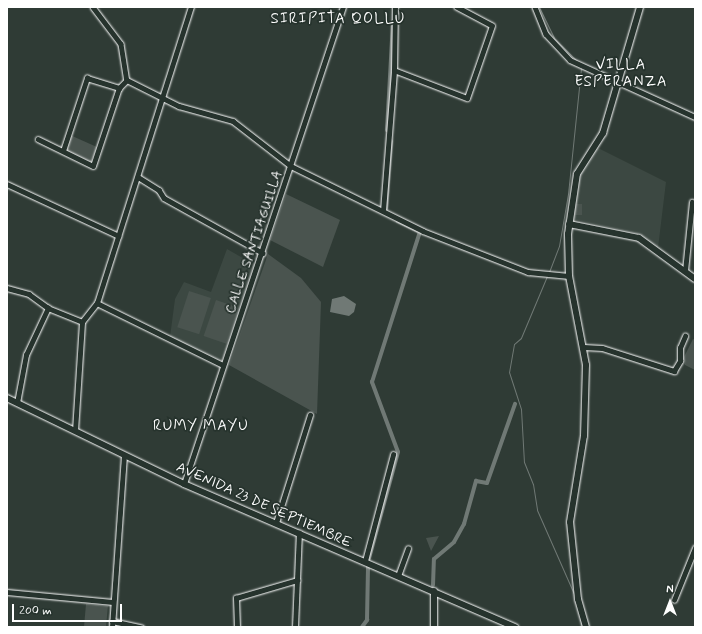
<!DOCTYPE html>
<html>
<head>
<meta charset="utf-8">
<style>
  body { margin:0 }
  #map { position:relative; width:702px; height:634px; overflow:hidden; background:#2f3b35; font-family:Mynerve,sans-serif }
  div>[style] { position:absolute }
  [style*='--x'] { left:calc(var(--x)*1px); top:calc(var(--y)*1px); width:calc(var(--w)*1px); rotate:calc(var(--a)*1deg) }
  .built>* { inset:0; background:#3c4842 }
  .green>* { inset:0; background:#4a544f; transform-origin:0 0 }
  .water>* { inset:0; background:#707975 }
  .stream>* { height:1px; margin:-0.5px; padding:0 0.5px; transform-origin:0.5px; border-radius:0.5px; background:#707975 }
  .canal>* { height:4px; margin:-2px; padding:0 2px; transform-origin:2px; border-radius:2px; background:#707975 }
  .roads { filter:drop-shadow(0 0 1px #fff) drop-shadow(0 0 1px #fff) }
  .minor>* { height:4.5px; margin:-2.25px; padding:0 2.25px; transform-origin:2.25px; border-radius:2.25px; background:#26332d }
  .major>* { height:6px; margin:-3px; padding:0 3px; transform-origin:3px; border-radius:3px; background:#26332d }
  span { translate:-50% -50%; white-space:nowrap; text-align:center; line-height:1.15; -webkit-text-stroke:3.5px #26332d; paint-order:stroke }
  .street-label { font-size:14px; color:#fff }
  .neighbourhood-label { font-size:15px; color:#fff; letter-spacing:1px }
  .frame { position:absolute; inset:0; border:8px solid #fff; pointer-events:none }
  .north { position:absolute; left:650px; top:582px; width:40px; height:40px; -webkit-text-stroke:3px #26332d; paint-order:stroke; rotate:0deg; font-size:11px; font-weight:700; line-height:16px; text-align:center; color:#fff }
  .north::after { content:''; display:block; margin:auto; width:14px; height:18px; background:#fff; clip-path:polygon(50% 0,100% 100%,50% 72%,0 100%) }
  .scale { position:absolute; left:12px; top:604px; width:110px; height:18px; box-sizing:border-box; border:2px solid #fff; border-top:0; padding-left:5px; font-size:12px; line-height:14px; white-space:nowrap; color:#fff; -webkit-text-stroke:3px #26332d; paint-order:stroke }
</style>
</head>
<body>
<div id="map">
  <div class="built">
    <div style="clip-path:polygon(598px 148px,666px 182px,658px 248px,640px 234px,572px 219px,579px 174px)"></div>
    <div style="clip-path:polygon(227px 249px,255px 265px,222px 361px,170px 337px,175px 299px,184px 282px,211px 292px)"></div>
  </div>
  <div class="green">
    <div style="left:70px;top:135px;width:30px;height:16px;rotate:24deg"></div>
    <div style="clip-path:polygon(286px 194px,340px 220px,323px 267px,270px 240px)"></div>
    <div style="left:575px;top:204px;width:7px;height:11px"></div>
    <div style="clip-path:polygon(268px 254px,301px 278px,321px 302px,317px 414px,229px 365px)"></div>
    <div style="left:189px;top:291px;width:23px;height:38px;rotate:18deg"></div>
    <div style="left:216px;top:300px;width:24px;height:38px;rotate:19deg"></div>
    <div style="clip-path:polygon(693px 339px,695px 340px,695px 370px,685px 365px,684px 357px)"></div>
    <div style="clip-path:polygon(439px 536px,431px 551px,426px 538px)"></div>
    <div style="left:86px;top:604px;width:22px;height:23px;rotate:5deg"></div>
  </div>
  <div class="water">
    <div style="clip-path:polygon(344px 296px,356px 304px,354px 312px,349px 316px,330px 312px,332px 299px)"></div>
  </div>
  <div class="stream">
    <div style="--x:539;--y:7;--w:34;--a:64"></div>
    <div style="--x:554;--y:38;--w:33;--a:45"></div>
    <div style="--x:549;--y:272;--w:28;--a:-69"></div>
    <div style="--x:559;--y:246;--w:53;--a:-80.2"></div>
    <div style="--x:568;--y:194;--w:127;--a:-84.1"></div>
    <div style="--x:547;--y:276;--w:67;--a:112.8"></div>
    <div style="--x:521;--y:338;--w:9;--a:139"></div>
    <div style="--x:514;--y:344;--w:28;--a:100"></div>
    <div style="--x:509;--y:372;--w:39;--a:72"></div>
    <div style="--x:521;--y:409;--w:53;--a:86.8"></div>
    <div style="--x:524;--y:462;--w:24;--a:68"></div>
    <div style="--x:533;--y:484;--w:26;--a:81"></div>
    <div style="--x:537;--y:510;--w:94;--a:66.2"></div>
    <div style="--x:580;--y:618;--w:9;--a:77"></div>
  </div>
  <div class="canal">
    <div style="--x:387;--y:130;--w:109;--a:-86.8"></div>
    <div style="--x:386;--y:208;--w:67;--a:-85.7"></div>
    <div style="--x:369;--y:558;--w:110;--a:-74.7"></div>
    <div style="--x:398;--y:452;--w:75;--a:-110.4"></div>
    <div style="--x:372;--y:382;--w:157;--a:-72.3"></div>
    <div style="--x:420;--y:232;--w:25;--a:-154"></div>
    <div style="--x:433;--y:585;--w:26;--a:-88"></div>
    <div style="--x:434;--y:559;--w:26;--a:-40"></div>
    <div style="--x:454;--y:542;--w:21;--a:-61"></div>
    <div style="--x:464;--y:524;--w:45;--a:-74.4"></div>
    <div style="--x:476;--y:481;--w:11;--a:10"></div>
    <div style="--x:487;--y:483;--w:84;--a:-70.5"></div>
    <div style="--x:362;--y:627;--w:9;--a:-54"></div>
    <div style="--x:367;--y:620;--w:54;--a:-88.9"></div>
  </div>
  <div class="roads">
    <div class="minor">
      <div style="--x:93;--y:7;--w:46;--a:52.9"></div>
      <div style="--x:121;--y:44;--w:36;--a:81"></div>
      <div style="--x:127;--y:80;--w:58;--a:26.6"></div>
      <div style="--x:179;--y:106;--w:56;--a:15.5"></div>
      <div style="--x:233;--y:121;--w:73;--a:37.8"></div>
      <div style="--x:291;--y:166;--w:147;--a:26.2"></div>
      <div style="--x:423;--y:231;--w:113;--a:21.3"></div>
      <div style="--x:528;--y:272;--w:41;--a:5.6"></div>
      <div style="--x:535;--y:7;--w:29;--a:68"></div>
      <div style="--x:546;--y:34;--w:35;--a:47"></div>
      <div style="--x:570;--y:60;--w:137;--a:24.5"></div>
      <div style="--x:394;--y:70;--w:78;--a:21"></div>
      <div style="--x:467;--y:98;--w:76;--a:-70.9"></div>
      <div style="--x:492;--y:26;--w:40;--a:-152"></div>
      <div style="--x:38;--y:139;--w:61;--a:26.1"></div>
      <div style="--x:93;--y:166;--w:82;--a:-71.6"></div>
      <div style="--x:119;--y:88;--w:11;--a:-45"></div>
      <div style="--x:63;--y:151;--w:77;--a:-71.8"></div>
      <div style="--x:87;--y:78;--w:34;--a:17"></div>
      <div style="--x:138;--y:177;--w:25;--a:32"></div>
      <div style="--x:159;--y:190;--w:9;--a:58"></div>
      <div style="--x:164;--y:198;--w:113;--a:29.1"></div>
      <div style="--x:7;--y:184;--w:123;--a:24.9"></div>
      <div style="--x:383;--y:211;--w:141;--a:-85.5"></div>
      <div style="--x:394;--y:70;--w:63;--a:-89.1"></div>
      <div style="--x:685;--y:271;--w:69;--a:-84.2"></div>
      <div style="--x:7;--y:288;--w:23;--a:15"></div>
      <div style="--x:29;--y:294;--w:24;--a:36"></div>
      <div style="--x:48;--y:308;--w:37;--a:22"></div>
      <div style="--x:97;--y:303;--w:140;--a:26.2"></div>
      <div style="--x:82;--y:322;--w:24;--a:-52"></div>
      <div style="--x:97;--y:303;--w:311;--a:-72.4"></div>
      <div style="--x:584;--y:347;--w:18;--a:3"></div>
      <div style="--x:602;--y:348;--w:76;--a:17.7"></div>
      <div style="--x:674;--y:371;--w:12;--a:-59"></div>
      <div style="--x:680;--y:361;--w:13;--a:-90"></div>
      <div style="--x:680;--y:348;--w:13;--a:-67"></div>
      <div style="--x:17;--y:403;--w:49;--a:-79.4"></div>
      <div style="--x:26;--y:355;--w:52;--a:-64.9"></div>
      <div style="--x:75;--y:431;--w:109;--a:-86.3"></div>
      <div style="--x:184;--y:484;--w:503;--a:-71.57"></div>
      <div style="--x:276;--y:523;--w:113;--a:-72.5"></div>
      <div style="--x:365;--y:561;--w:110;--a:-75.2"></div>
      <div style="--x:398;--y:576;--w:29;--a:-70"></div>
      <div style="--x:7;--y:592;--w:106;--a:5.4"></div>
      <div style="--x:674;--y:600;--w:56;--a:-68"></div>
      <div style="--x:112;--y:621;--w:30;--a:12"></div>
      <div style="--x:112;--y:627;--w:171;--a:-86"></div>
      <div style="--x:237;--y:627;--w:29;--a:-92"></div>
      <div style="--x:236;--y:598;--w:64;--a:-16.4"></div>
      <div style="--x:295;--y:627;--w:94;--a:-87.6"></div>
    </div>
    <div class="major">
      <div style="--x:569;--y:224;--w:71;--a:11.3"></div>
      <div style="--x:639;--y:238;--w:69;--a:36.2"></div>
      <div style="--x:7;--y:398;--w:197;--a:25.9"></div>
      <div style="--x:184;--y:484;--w:361;--a:23.4"></div>
      <div style="--x:434;--y:627;--w:36;--a:-90"></div>
      <div style="--x:586;--y:627;--w:29;--a:-106"></div>
      <div style="--x:578;--y:599;--w:77;--a:-95.9"></div>
      <div style="--x:570;--y:522;--w:87;--a:-80.8"></div>
      <div style="--x:584;--y:436;--w:71;--a:-88.4"></div>
      <div style="--x:586;--y:365;--w:91;--a:-100.8"></div>
      <div style="--x:569;--y:276;--w:42;--a:-91.4"></div>
      <div style="--x:568;--y:234;--w:61;--a:-81.5"></div>
      <div style="--x:577;--y:174;--w:49;--a:-57.6"></div>
      <div style="--x:603;--y:133;--w:131;--a:-73.6"></div>
    </div>
  </div>
  <div class="street-label">
    <span style="left:254px;top:242px;rotate:-71deg">CALLE SANTIAGUILLA</span>
    <span style="left:264px;top:505px;rotate:24deg">AVENIDA 23 DE SEPTIEMBRE</span>
  </div>
  <div class="neighbourhood-label">
    <span style="left:338px;top:20px">SIRIPITA QOLLU</span>
    <span style="left:621px;top:74px">VILLA<br>ESPERANZA</span>
    <span style="left:201px;top:427px">RUMY MAYU</span>
  </div>
  <div class="frame"></div>
  <div class="north">N</div>
  <div class="scale">200 m</div>
</div>
</body>
</html>
